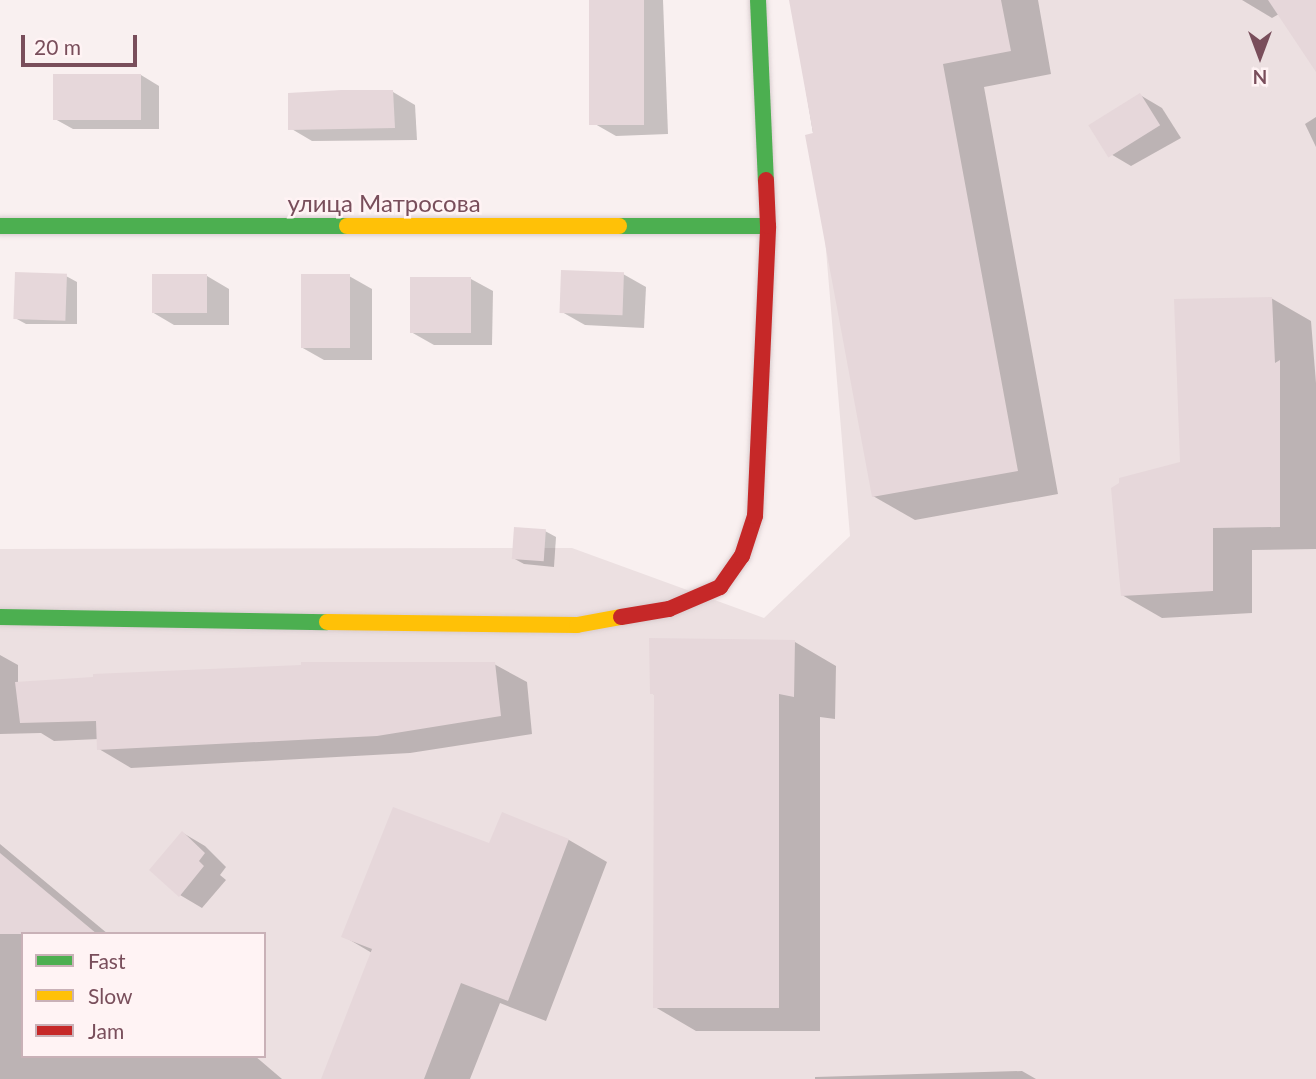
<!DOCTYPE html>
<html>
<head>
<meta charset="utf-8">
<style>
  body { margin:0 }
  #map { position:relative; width:1316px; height:1079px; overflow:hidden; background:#f9f0f0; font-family:Lato,sans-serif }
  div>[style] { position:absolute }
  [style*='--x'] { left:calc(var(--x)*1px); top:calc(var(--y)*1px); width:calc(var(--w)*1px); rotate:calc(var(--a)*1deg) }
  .industrial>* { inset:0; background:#ece0e1 }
  .shadow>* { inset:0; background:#0003 }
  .building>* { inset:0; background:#e6d7da; transform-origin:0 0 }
  .roads { filter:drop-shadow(0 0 2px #d8ccce) drop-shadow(0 0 2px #d8ccce) }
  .fast>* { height:16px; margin:-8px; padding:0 8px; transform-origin:8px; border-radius:8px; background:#4caf50 }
  .slow>* { height:16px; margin:-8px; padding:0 8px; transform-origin:8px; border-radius:8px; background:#ffc107 }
  .jam>* { height:16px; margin:-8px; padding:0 8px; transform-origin:8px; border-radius:8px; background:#c62828 }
  span { translate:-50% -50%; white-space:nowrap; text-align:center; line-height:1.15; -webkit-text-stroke:5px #fff3f4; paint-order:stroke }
  .street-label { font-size:24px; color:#794e5b }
  .legend { position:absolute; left:21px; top:932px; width:245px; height:126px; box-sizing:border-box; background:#fff3f4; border:2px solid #c9b1b7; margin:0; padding:9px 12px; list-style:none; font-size:21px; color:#794e5b }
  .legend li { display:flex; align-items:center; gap:14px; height:35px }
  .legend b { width:35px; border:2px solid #c9b1b7 }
  .north { position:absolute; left:1225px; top:21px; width:70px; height:70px; -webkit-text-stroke:5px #fff3f4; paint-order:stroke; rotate:180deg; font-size:19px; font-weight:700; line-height:28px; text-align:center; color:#794e5b }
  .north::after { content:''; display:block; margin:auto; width:24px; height:32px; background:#794e5b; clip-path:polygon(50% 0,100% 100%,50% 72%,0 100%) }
  .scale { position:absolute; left:21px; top:35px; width:116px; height:32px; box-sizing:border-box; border:4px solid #794e5b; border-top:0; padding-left:9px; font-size:21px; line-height:24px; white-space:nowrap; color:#794e5b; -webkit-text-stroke:5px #fff3f4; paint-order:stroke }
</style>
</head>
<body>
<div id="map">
  <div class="industrial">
    <div style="clip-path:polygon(evenodd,805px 0,1316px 0,1316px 1079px,0 1079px,0 549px,572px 548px,764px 618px,850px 536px,805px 0,23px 934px,264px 934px,264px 1056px,23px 1056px,23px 934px)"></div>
  </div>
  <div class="shadow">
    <div style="clip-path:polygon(591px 0,663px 0,668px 134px,616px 136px,595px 124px)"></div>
    <div style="clip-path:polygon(791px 0,1038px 0,1051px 74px,984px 87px,1058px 494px,915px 520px,873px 496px)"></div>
    <div style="clip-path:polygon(1316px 0,1316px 69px,1279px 14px,1272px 18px,1242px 0)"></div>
    <div style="clip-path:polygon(141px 75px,159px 86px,159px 129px,73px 129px,55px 119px)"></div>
    <div style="clip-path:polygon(393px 92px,415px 105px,417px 140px,312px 141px,290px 128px)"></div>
    <div style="clip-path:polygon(1140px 95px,1162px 108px,1181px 138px,1131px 166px,1109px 153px)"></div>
    <div style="clip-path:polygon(1316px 117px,1316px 147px,1305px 124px)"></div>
    <div style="clip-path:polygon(623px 274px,646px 287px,644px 328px,585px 325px,562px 312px)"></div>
    <div style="clip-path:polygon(66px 276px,77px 282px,77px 324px,26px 324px,15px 318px)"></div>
    <div style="clip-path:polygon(207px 276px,229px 289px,229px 325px,174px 325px,152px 312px)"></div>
    <div style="clip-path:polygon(349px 276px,372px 289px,372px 360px,324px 360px,301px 347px)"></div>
    <div style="clip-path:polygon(471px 279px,493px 291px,492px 345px,434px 345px,411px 332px)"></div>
    <div style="clip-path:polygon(1271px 298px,1311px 321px,1316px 383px,1316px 549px,1252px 550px,1252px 613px,1162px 618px,1122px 595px)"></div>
    <div style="clip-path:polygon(545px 531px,556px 537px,554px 567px,524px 564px,513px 558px)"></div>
    <div style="clip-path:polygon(795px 642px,836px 666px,835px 719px,820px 717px,820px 1031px,696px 1031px,655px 1007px,656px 696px,652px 693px)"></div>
    <div style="clip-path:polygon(0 655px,18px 665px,18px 683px,494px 664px,527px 682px,532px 734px,410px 753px,131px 768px,99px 749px,99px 739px,54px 741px,41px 733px,0 734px)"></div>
    <div style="clip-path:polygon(503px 814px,569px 840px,607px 862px,546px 1021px,500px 1003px,470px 1079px,323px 1079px,372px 953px,343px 936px,490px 846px)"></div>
    <div style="clip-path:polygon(183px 833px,205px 846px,226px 867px,220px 875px,226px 880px,202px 908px,180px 895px)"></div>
    <div style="clip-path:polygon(0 844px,108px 934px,23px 934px,23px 1056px,255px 1056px,282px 1079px,0 1079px)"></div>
    <div style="clip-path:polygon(1022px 1071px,1036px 1079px,815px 1079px,815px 1077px)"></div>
  </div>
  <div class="building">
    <div style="left:589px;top:0;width:55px;height:125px"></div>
    <div style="clip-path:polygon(789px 0,1001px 0,1011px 51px,943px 64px,1018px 471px,872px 497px,805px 135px,813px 133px)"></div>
    <div style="clip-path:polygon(1268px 0,1316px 0,1316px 72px)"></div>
    <div style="left:53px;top:74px;width:88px;height:46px"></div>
    <div style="clip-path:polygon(341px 90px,393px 90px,395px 128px,288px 130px,288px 93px)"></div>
    <div style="left:1140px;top:93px;width:38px;height:61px;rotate:58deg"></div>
    <div style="left:561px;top:270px;width:63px;height:43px;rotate:2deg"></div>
    <div style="left:15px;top:272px;width:52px;height:47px;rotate:2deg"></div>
    <div style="left:152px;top:274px;width:55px;height:39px"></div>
    <div style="left:301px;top:274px;width:49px;height:74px"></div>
    <div style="left:410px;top:277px;width:61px;height:56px"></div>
    <div style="clip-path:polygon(1272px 297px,1275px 363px,1280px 360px,1280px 527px,1213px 528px,1213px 591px,1121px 596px,1111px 488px,1119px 483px,1119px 478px,1180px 462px,1174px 299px)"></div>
    <div style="left:514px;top:527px;width:32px;height:32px;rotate:4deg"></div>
    <div style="clip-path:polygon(649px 638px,795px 640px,794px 697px,779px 694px,779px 1008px,653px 1008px,654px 694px,650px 694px)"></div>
    <div style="clip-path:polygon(301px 662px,495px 662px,501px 716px,377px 736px,97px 750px,96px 721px,20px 723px,15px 682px,93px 677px,93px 674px,301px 665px)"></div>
    <div style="clip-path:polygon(393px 807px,489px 843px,502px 812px,569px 839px,508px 1001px,461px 983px,424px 1079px,321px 1079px,372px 949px,341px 937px)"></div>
    <div style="clip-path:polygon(182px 831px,205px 853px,199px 861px,204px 866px,179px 897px,149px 870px)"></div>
    <div style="clip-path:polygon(0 853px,97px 934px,0 934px)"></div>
  </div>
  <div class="roads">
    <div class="fast">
      <div style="--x:758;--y:0;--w:180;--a:87.5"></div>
      <div style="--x:0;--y:226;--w:347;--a:0"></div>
      <div style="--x:619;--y:226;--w:149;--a:0"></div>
      <div style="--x:0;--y:617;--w:327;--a:0.9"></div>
    </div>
    <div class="slow">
      <div style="--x:347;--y:226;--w:272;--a:0"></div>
      <div style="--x:327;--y:622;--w:250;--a:0.7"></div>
      <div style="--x:577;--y:625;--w:45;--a:-10.3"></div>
    </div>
    <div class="jam">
      <div style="--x:621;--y:617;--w:49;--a:-9.5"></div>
      <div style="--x:669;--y:609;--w:56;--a:-23.3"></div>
      <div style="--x:720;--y:587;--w:38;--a:-55"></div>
      <div style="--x:742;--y:556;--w:42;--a:-72"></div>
      <div style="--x:755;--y:516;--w:290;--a:-87.4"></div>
      <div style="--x:768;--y:226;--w:46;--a:-92.5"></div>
    </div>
  </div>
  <div class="street-label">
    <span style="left:384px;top:203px">улица Матросова</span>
  </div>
  <ul class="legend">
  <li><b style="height:9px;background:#4caf50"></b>Fast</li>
  <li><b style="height:9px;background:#ffc107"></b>Slow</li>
  <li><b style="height:9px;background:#c62828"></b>Jam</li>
  </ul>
  <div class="north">N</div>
  <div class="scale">20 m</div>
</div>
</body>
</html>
